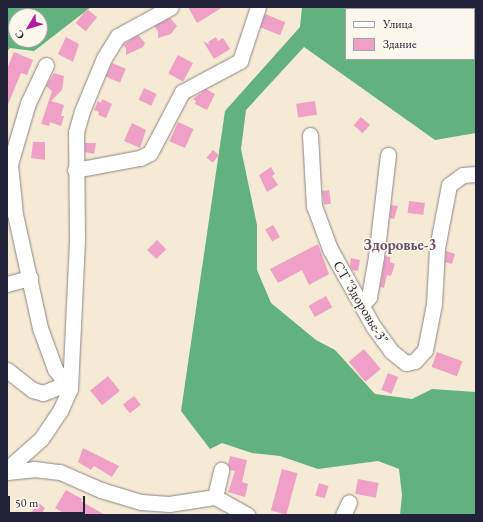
<!DOCTYPE html>
<html>
<head>
<meta charset="utf-8">
<style>
  body { margin:0 }
  #map { position:relative; width:483px; height:522px; overflow:hidden; background:#f5ead3; font-family:"EB Garamond",serif }
  div>[style] { position:absolute }
  [style*='--x'] { left:calc(var(--x)*1px); top:calc(var(--y)*1px); width:calc(var(--w)*1px); rotate:calc(var(--a)*1deg) }
  .forest>* { inset:0; background:#62b27e }
  .building>* { inset:0; background:#f0a0c7; transform-origin:0 0 }
  .roads { filter:drop-shadow(0 0 1px #8c8687) drop-shadow(0 0 1px #8c8687) }
  .minor>* { height:15px; margin:-7.5px; padding:0 7.5px; transform-origin:7.5px; border-radius:7.5px; background:#fff }
  span { translate:-50% -50%; white-space:nowrap; text-align:center; line-height:1.15; -webkit-text-stroke:3px #fbf7ec; paint-order:stroke }
  .street-label { font-size:14px; color:#22223b }
  .neighbourhood-label { font-size:15px; color:#6a4e6c; font-weight:700 }
  .frame { position:absolute; inset:0; border:8px solid #22223b; pointer-events:none }
  .legend { position:absolute; left:345px; top:8px; width:130px; height:52px; box-sizing:border-box; background:#fbf7ec; border:1px solid #a4a2a5; margin:0; padding:5px 7px; list-style:none; font-size:12px; color:#22223b }
  .legend li { display:flex; align-items:center; gap:8px; height:20px }
  .legend b { width:20px; border:1px solid #a4a2a5 }
  .north { position:absolute; left:8px; top:8px; width:40px; height:40px; box-sizing:border-box; background:#fbf7ec; border:1px solid #a4a2a5; border-radius:50%; rotate:232deg; font-size:11px; font-weight:700; line-height:16px; text-align:center; color:#22223b }
  .north::after { content:''; display:block; margin:auto; width:14px; height:18px; background:#b5179e; clip-path:polygon(50% 0,100% 100%,50% 72%,0 100%) }
  .scale { position:absolute; left:8px; top:496px; width:77px; height:18px; box-sizing:border-box; border:2px solid #22223b; border-top:0; padding-left:5px; font-size:12px; line-height:14px; white-space:nowrap; color:#22223b; -webkit-text-stroke:3px #fbf7ec; paint-order:stroke }
</style>
</head>
<body>
<div id="map">
  <div class="forest">
    <div style="clip-path:polygon(evenodd,7px 7px,91px 7px,34px 51px,10px 48px,7px 51px,7px 7px,16px 16px,40px 16px,40px 40px,16px 40px,16px 16px)"></div>
    <div style="clip-path:polygon(evenodd,302px 7px,476px 7px,476px 133px,435px 140px,304px 47px,246px 110px,241px 149px,257px 225px,257px 270px,271px 303px,316px 340px,335px 350px,375px 394px,412px 399px,432px 389px,476px 392px,476px 515px,400px 515px,402px 495px,399px 469px,378px 461px,318px 469px,280px 456px,252px 453px,222px 443px,210px 449px,181px 411px,225px 111px,300px 27px,302px 7px,346px 9px,474px 9px,474px 59px,346px 59px,346px 9px)"></div>
  </div>
  <div class="building">
    <div style="clip-path:polygon(188px 7px,223px 7px,197px 23px)"></div>
    <div style="left:87px;top:9px;width:13px;height:18px;rotate:39deg"></div>
    <div style="left:265px;top:14px;width:22px;height:14px;rotate:22deg"></div>
    <div style="clip-path:polygon(170px 18px,177px 26px,171px 34px,158px 38px,158px 31px,154px 26px)"></div>
    <div style="clip-path:polygon(138px 35px,145px 43px,143px 47px,126px 55px,126px 48px,123px 45px)"></div>
    <div style="clip-path:polygon(66px 37px,79px 44px,73px 62px,58px 54px)"></div>
    <div style="clip-path:polygon(216px 37px,218px 41px,223px 38px,230px 49px,214px 59px,203px 41px,210px 45px,208px 42px)"></div>
    <div style="clip-path:polygon(14px 52px,33px 60px,27px 75px,21px 73px,7px 107px,7px 69px)"></div>
    <div style="left:178px;top:55px;width:17px;height:21px;rotate:28deg"></div>
    <div style="left:112px;top:63px;width:15px;height:15px;rotate:23deg"></div>
    <div style="clip-path:polygon(54px 73px,64px 76px,62px 90px,51px 101px,64px 105px,61px 116px,64px 116px,61px 126px,50px 122px,49px 126px,41px 124px,52px 91px,46px 86px)"></div>
    <div style="left:144px;top:88px;width:14px;height:13px;rotate:25deg"></div>
    <div style="clip-path:polygon(206px 89px,215px 94px,207px 110px,195px 104px,196px 101px,193px 99px)"></div>
    <div style="clip-path:polygon(102px 99px,112px 104px,106px 118px,98px 115px,99px 112px,94px 110px,98px 101px,101px 103px)"></div>
    <div style="left:315px;top:101px;width:14px;height:19px;rotate:82deg"></div>
    <div style="left:361px;top:117px;width:12px;height:11px;rotate:42deg"></div>
    <div style="left:178px;top:122px;width:17px;height:21px;rotate:24deg"></div>
    <div style="clip-path:polygon(132px 123px,146px 130px,140px 148px,124px 141px)"></div>
    <div style="clip-path:polygon(33px 142px,45px 142px,45px 160px,31px 158px)"></div>
    <div style="clip-path:polygon(85px 143px,96px 143px,94px 154px,85px 152px)"></div>
    <div style="left:213px;top:150px;width:8px;height:10px;rotate:40deg"></div>
    <div style="clip-path:polygon(271px 167px,275px 174px,272px 176px,278px 185px,267px 192px,259px 175px)"></div>
    <div style="left:329px;top:190px;width:14px;height:7px;rotate:82deg"></div>
    <div style="left:409px;top:201px;width:16px;height:12px;rotate:7deg"></div>
    <div style="clip-path:polygon(391px 205px,398px 206px,394px 219px,390px 218px)"></div>
    <div style="left:273px;top:225px;width:14px;height:9px;rotate:60deg"></div>
    <div style="left:157px;top:240px;width:13px;height:14px;rotate:45deg"></div>
    <div style="clip-path:polygon(318px 244px,329px 274px,309px 285px,302px 270px,278px 283px,270px 269px)"></div>
    <div style="clip-path:polygon(446px 251px,455px 254px,452px 264px,445px 262px)"></div>
    <div style="clip-path:polygon(385px 256px,390px 257px,390px 262px,395px 264px,391px 276px,387px 275px,384px 288px,380px 287px)"></div>
    <div style="clip-path:polygon(351px 258px,360px 260px,358px 271px,352px 270px,350px 265px)"></div>
    <div style="left:326px;top:296px;width:13px;height:20px;rotate:61deg"></div>
    <div style="left:364px;top:349px;width:26px;height:20px;rotate:50deg"></div>
    <div style="left:437px;top:352px;width:27px;height:16px;rotate:20deg"></div>
    <div style="left:388px;top:373px;width:11px;height:18px;rotate:22deg"></div>
    <div style="left:108px;top:376px;width:19px;height:23px;rotate:51deg"></div>
    <div style="left:134px;top:396px;width:11px;height:14px;rotate:52deg"></div>
    <div style="clip-path:polygon(83px 448px,119px 466px,112px 477px,94px 466px,91px 470px,78px 462px)"></div>
    <div style="clip-path:polygon(230px 456px,247px 460px,242px 482px,248px 484px,245px 497px,228px 492px,235px 471px,230px 470px,228px 465px)"></div>
    <div style="left:282px;top:469px;width:16px;height:43px;rotate:15deg"></div>
    <div style="left:358px;top:479px;width:21px;height:15px;rotate:11deg"></div>
    <div style="left:319px;top:483px;width:10px;height:13px;rotate:17deg"></div>
    <div style="clip-path:polygon(66px 490px,82px 499px,81px 501px,105px 515px,67px 515px,55px 508px)"></div>
    <div style="clip-path:polygon(39px 503px,45px 508px,41px 515px,29px 515px)"></div>
  </div>
  <div class="roads">
    <div class="minor">
      <div style="--x:46;--y:65;--w:42;--a:115.3"></div>
      <div style="--x:28;--y:103;--w:64;--a:106.4"></div>
      <div style="--x:10;--y:164;--w:50;--a:84.3"></div>
      <div style="--x:15;--y:214;--w:117;--a:77.6"></div>
      <div style="--x:40;--y:328;--w:44;--a:69.9"></div>
      <div style="--x:55;--y:369;--w:25;--a:53"></div>
      <div style="--x:310;--y:135;--w:71;--a:86.8"></div>
      <div style="--x:314;--y:206;--w:46;--a:69.6"></div>
      <div style="--x:330;--y:249;--w:88;--a:60.8"></div>
      <div style="--x:373;--y:326;--w:31;--a:54"></div>
      <div style="--x:391;--y:351;--w:19;--a:39"></div>
      <div style="--x:406;--y:363;--w:9;--a:-13"></div>
      <div style="--x:415;--y:361;--w:15;--a:-48"></div>
      <div style="--x:425;--y:350;--w:47;--a:-78.9"></div>
      <div style="--x:434;--y:304;--w:56;--a:-86.9"></div>
      <div style="--x:437;--y:248;--w:64;--a:-79.2"></div>
      <div style="--x:449;--y:185;--w:17;--a:-36"></div>
      <div style="--x:463;--y:175;--w:13;--a:-4"></div>
      <div style="--x:75;--y:170;--w:66;--a:-10.5"></div>
      <div style="--x:140;--y:158;--w:11;--a:-27"></div>
      <div style="--x:150;--y:153;--w:69;--a:-62.3"></div>
      <div style="--x:182;--y:92;--w:66;--a:-28.1"></div>
      <div style="--x:240;--y:61;--w:57;--a:-71.6"></div>
      <div style="--x:7;--y:284;--w:24;--a:-15"></div>
      <div style="--x:362;--y:305;--w:11;--a:-49"></div>
      <div style="--x:369;--y:297;--w:41;--a:-80.1"></div>
      <div style="--x:376;--y:257;--w:103;--a:-83.3"></div>
      <div style="--x:7;--y:370;--w:33;--a:38"></div>
      <div style="--x:33;--y:390;--w:10;--a:17"></div>
      <div style="--x:43;--y:393;--w:24;--a:-22"></div>
      <div style="--x:7;--y:469;--w:45;--a:-41.4"></div>
      <div style="--x:41;--y:439;--w:34;--a:-56"></div>
      <div style="--x:60;--y:411;--w:24;--a:-66"></div>
      <div style="--x:70;--y:389;--w:150;--a:-87.3"></div>
      <div style="--x:77;--y:239;--w:107;--a:-90.5"></div>
      <div style="--x:76;--y:132;--w:22;--a:-74"></div>
      <div style="--x:82;--y:111;--w:57;--a:-67.5"></div>
      <div style="--x:104;--y:58;--w:26;--a:-58"></div>
      <div style="--x:118;--y:36;--w:60;--a:-28.7"></div>
      <div style="--x:7;--y:472;--w:27;--a:-6"></div>
      <div style="--x:34;--y:469;--w:26;--a:7"></div>
      <div style="--x:60;--y:472;--w:45;--a:23.7"></div>
      <div style="--x:101;--y:490;--w:42;--a:16.7"></div>
      <div style="--x:141;--y:502;--w:28;--a:4"></div>
      <div style="--x:169;--y:504;--w:47;--a:-8.7"></div>
      <div style="--x:215;--y:497;--w:28;--a:-77"></div>
      <div style="--x:215;--y:497;--w:37;--a:29"></div>
      <div style="--x:343;--y:515;--w:14;--a:-65"></div>
    </div>
  </div>
  <div class="street-label">
    <span style="left:361px;top:302px;rotate:59deg">СТ "Здоровье-3"</span>
  </div>
  <div class="neighbourhood-label">
    <span style="left:400px;top:245px">Здоровье-3</span>
  </div>
  <div class="frame"></div>
  <ul class="legend">
  <li><b style="height:5px;background:#fff"></b>Улица</li>
  <li><b style="height:11px;background:#f0a0c7"></b>Здание</li>
  </ul>
  <div class="north">С</div>
  <div class="scale">50 m</div>
</div>
</body>
</html>
